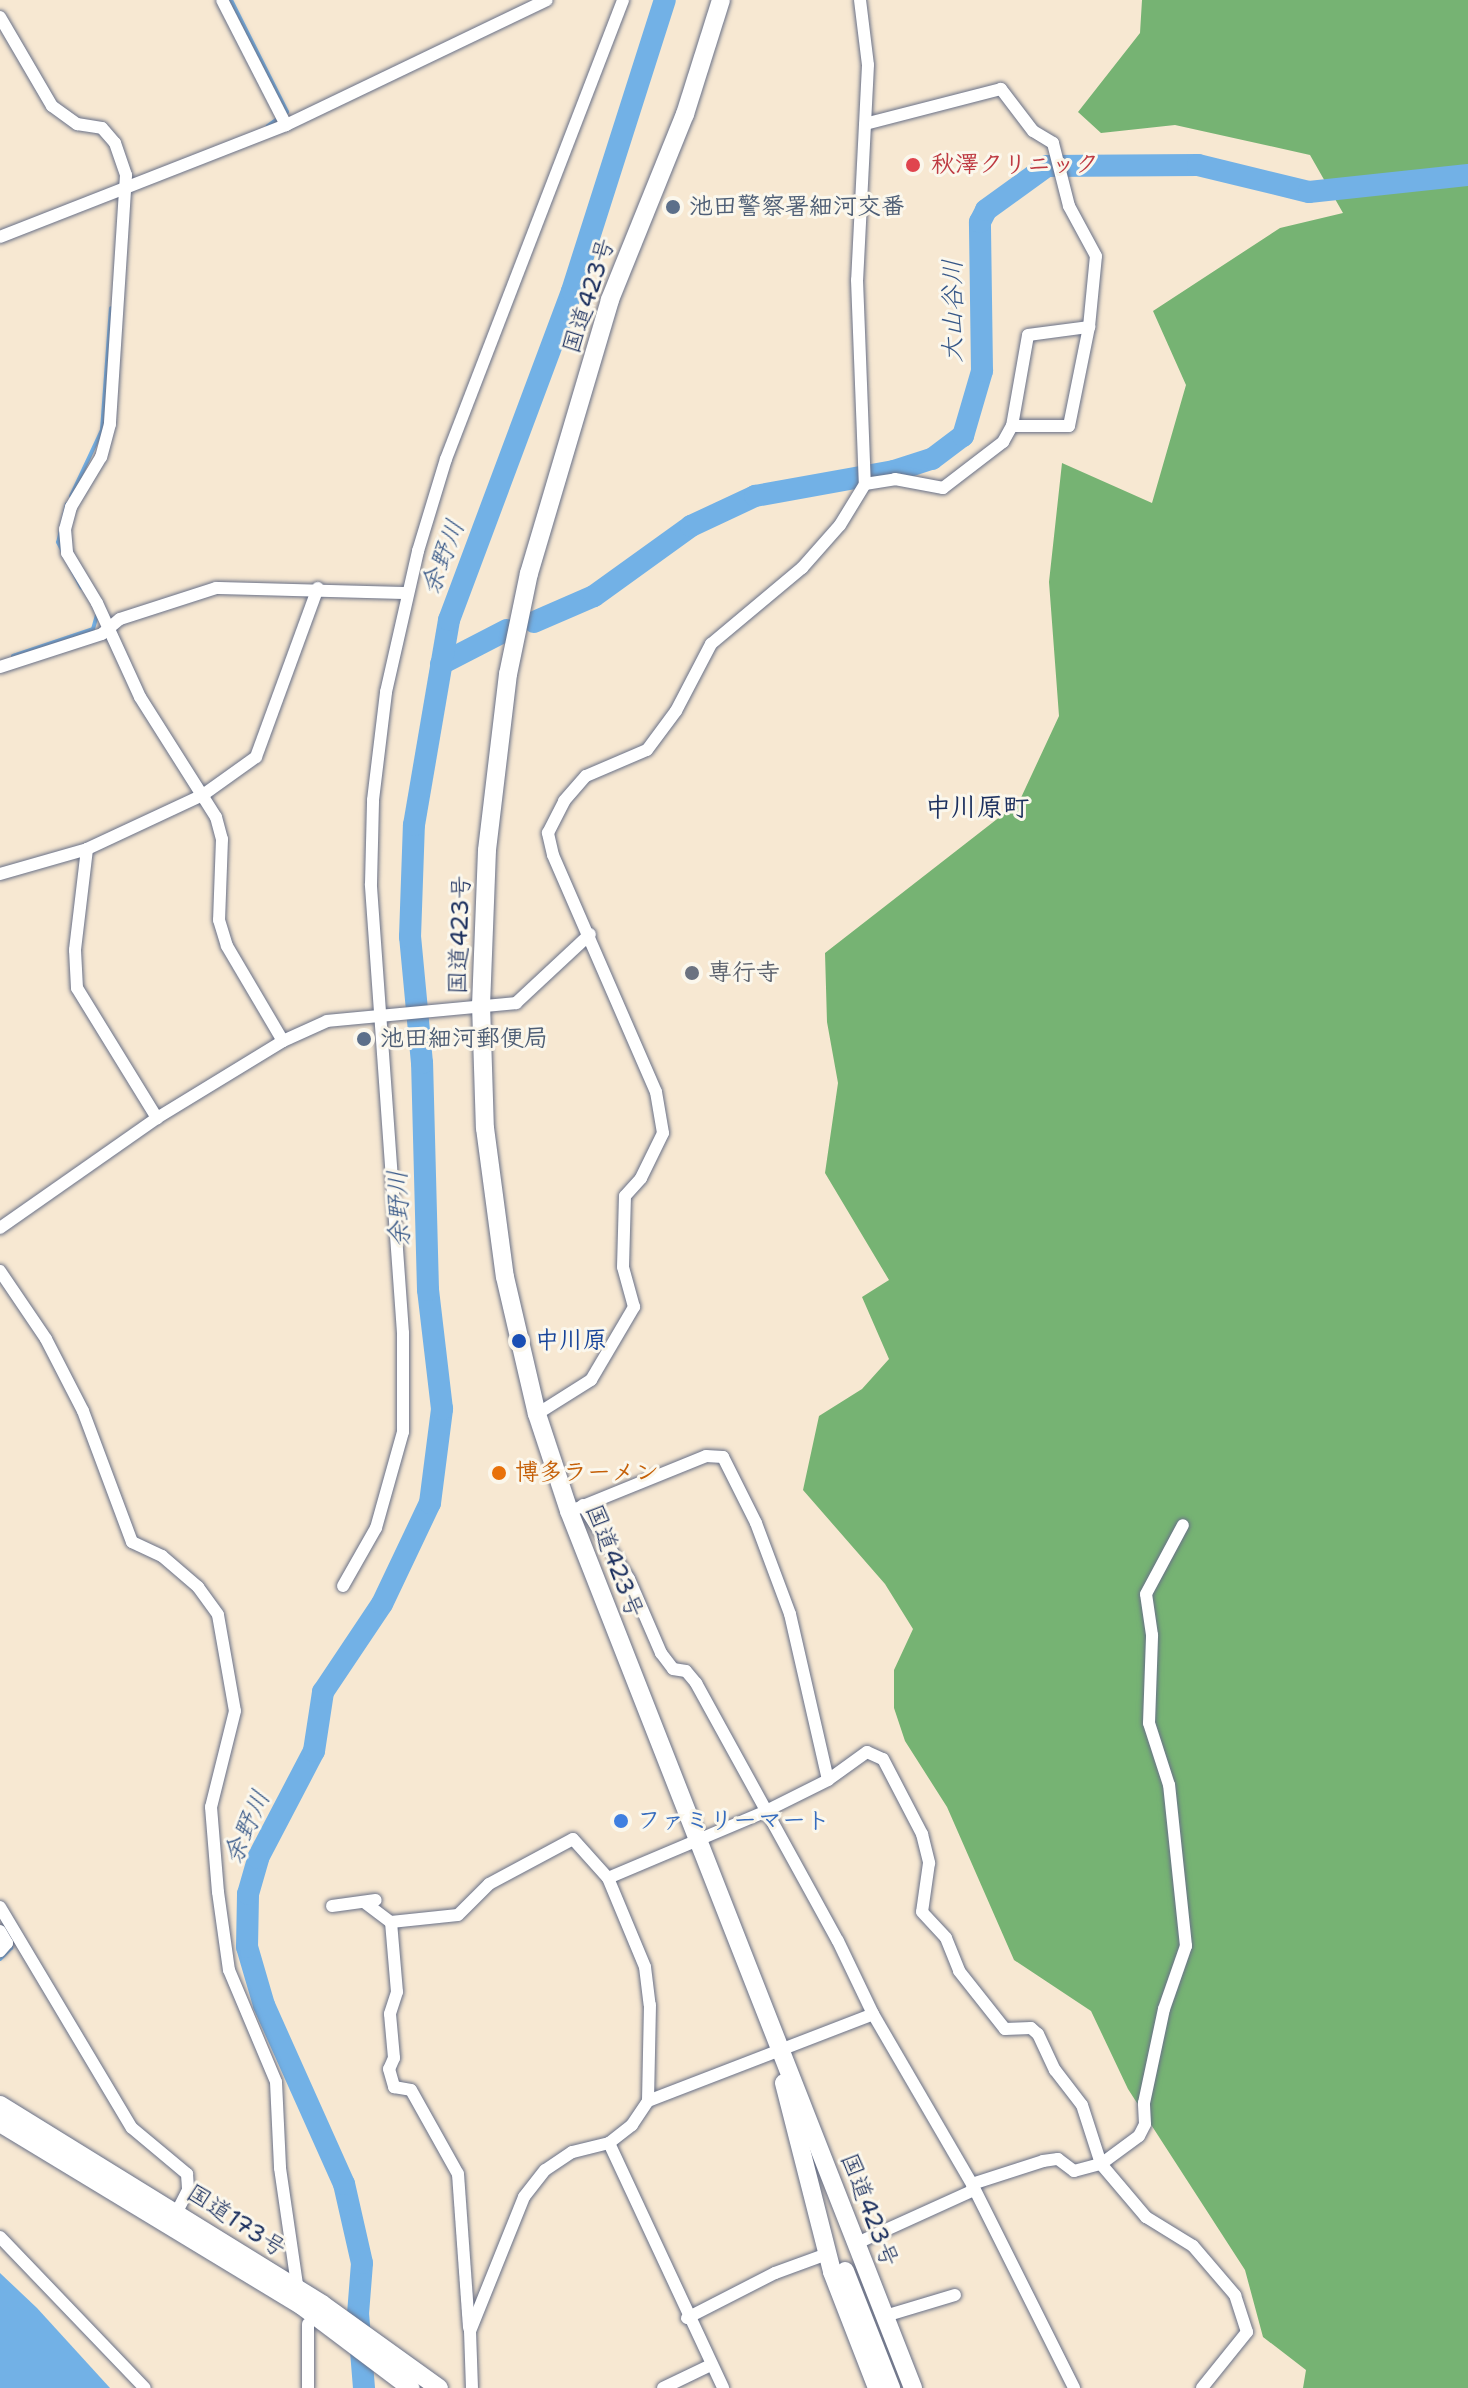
<!DOCTYPE html>
<html>
<head>
<meta charset="utf-8">
<style>
  body { margin:0 }
  #map { position:relative; width:1468px; height:2388px; overflow:hidden; background:#f7e8d2; font-family:"Shantell Sans","Klee One",sans-serif }
  div>[style] { position:absolute }
  [style*='--x'] { left:calc(var(--x)*1px); top:calc(var(--y)*1px); width:calc(var(--w)*1px); rotate:calc(var(--a)*1deg) }
  .forest>* { inset:0; background:#76b373 }
  .water>* { inset:0; background:#72b1e6 }
  .stream>* { height:4px; margin:-2px; padding:0 2px; transform-origin:2px; border-radius:2px; background:#72b1e6 }
  .river>* { height:22px; margin:-11px; padding:0 11px; transform-origin:11px; border-radius:11px; background:#72b1e6 }
  .roads { filter:drop-shadow(0 0 2px #687087) drop-shadow(0 0 2px #687087) }
  .minor>* { height:12px; margin:-6px; padding:0 6px; transform-origin:6px; border-radius:6px; background:#fff }
  .highway>* { height:18px; margin:-9px; padding:0 9px; transform-origin:9px; border-radius:9px; background:#fff }
  .dots>* { width:22px; height:22px; translate:-50% -50%; box-sizing:border-box; border:4px solid #fbf7ec; border-radius:50% }
  span { translate:-50% -50%; white-space:nowrap; text-align:center; line-height:1.15; -webkit-text-stroke:6px #fbf7ec; paint-order:stroke }
  .health-label { font-size:24px; color:#be3a42; font-weight:700 }
  .left { translate:0 -50%; text-align:left }
  .service-label { font-size:24px; color:#4e5e75; font-weight:700 }
  .street-label { font-size:24px; color:#1b2f5e }
  .worship-label { font-size:24px; color:#5b616d; font-weight:700 }
  .transit-label { font-size:24px; color:#164399; font-weight:700 }
  .food-label { font-size:24px; color:#c56008; font-weight:700 }
  .shop-label { font-size:24px; color:#366cbe; font-weight:700 }
  .water-label { font-size:26px; color:#355687; font-style:italic }
  .neighbourhood-label { font-size:26px; color:#1b2f5e; font-weight:700 }
</style>
</head>
<body>
<div id="map">
  <div class="forest">
    <div style="clip-path:polygon(1142px 0,1468px 0,1468px 2388px,1303px 2388px,1306px 2370px,1263px 2337px,1245px 2270px,1128px 2089px,1091px 2011px,1014px 1960px,947px 1807px,905px 1741px,894px 1708px,894px 1670px,913px 1629px,885px 1584px,803px 1490px,819px 1416px,862px 1389px,889px 1359px,862px 1297px,889px 1280px,825px 1173px,838px 1083px,827px 1022px,825px 953px,1019px 802px,1059px 716px,1049px 582px,1062px 463px,1152px 503px,1186px 385px,1153px 311px,1280px 228px,1343px 213px,1310px 155px,1175px 125px,1101px 133px,1078px 112px,1140px 33px)"></div>
  </div>
  <div class="water">
    <div style="clip-path:polygon(0 2273px,37px 2308px,110px 2388px,0 2388px)"></div>
  </div>
  <div class="stream">
    <div style="--x:231;--y:0;--w:125;--a:63.4"></div>
    <div style="--x:287;--y:112;--w:24;--a:144"></div>
    <div style="--x:71;--y:496;--w:73;--a:-64.8"></div>
    <div style="--x:102;--y:430;--w:122;--a:-85.8"></div>
    <div style="--x:67;--y:504;--w:39;--a:103"></div>
    <div style="--x:58;--y:542;--w:51;--a:62.9"></div>
    <div style="--x:13;--y:656;--w:84;--a:-18.6"></div>
    <div style="--x:93;--y:629;--w:15;--a:-74"></div>
    <div style="--x:0;--y:1959;--w:16;--a:-45"></div>
    <div style="--x:11;--y:1948;--w:11;--a:-90"></div>
  </div>
  <div class="river">
    <div style="--x:534;--y:622;--w:65;--a:-23.4"></div>
    <div style="--x:594;--y:596;--w:120;--a:-35.8"></div>
    <div style="--x:691;--y:526;--w:71;--a:-25.1"></div>
    <div style="--x:755;--y:496;--w:141;--a:-10.2"></div>
    <div style="--x:894;--y:471;--w:40;--a:-18"></div>
    <div style="--x:932;--y:459;--w:39;--a:-37"></div>
    <div style="--x:963;--y:436;--w:68;--a:-73.7"></div>
    <div style="--x:982;--y:371;--w:149;--a:-90.8"></div>
    <div style="--x:980;--y:222;--w:13;--a:-63"></div>
    <div style="--x:986;--y:210;--w:75;--a:-35.8"></div>
    <div style="--x:1047;--y:166;--w:151;--a:-0.4"></div>
    <div style="--x:1198;--y:165;--w:114;--a:13.7"></div>
    <div style="--x:1309;--y:192;--w:160;--a:-6.1"></div>
    <div style="--x:441;--y:664;--w:74;--a:-27.3"></div>
    <div style="--x:364;--y:2388;--w:74;--a:-94.6"></div>
    <div style="--x:358;--y:2314;--w:51;--a:-85.5"></div>
    <div style="--x:362;--y:2263;--w:81;--a:-102.8"></div>
    <div style="--x:344;--y:2184;--w:196;--a:-114.1"></div>
    <div style="--x:264;--y:2005;--w:60;--a:-106.3"></div>
    <div style="--x:247;--y:1947;--w:53;--a:-88.9"></div>
    <div style="--x:248;--y:1894;--w:37;--a:-74"></div>
    <div style="--x:258;--y:1858;--w:121;--a:-62.4"></div>
    <div style="--x:314;--y:1751;--w:60;--a:-81.3"></div>
    <div style="--x:323;--y:1692;--w:106;--a:-56.2"></div>
    <div style="--x:382;--y:1604;--w:112;--a:-64.6"></div>
    <div style="--x:430;--y:1503;--w:95;--a:-82.7"></div>
    <div style="--x:442;--y:1409;--w:120;--a:-96.7"></div>
    <div style="--x:428;--y:1290;--w:227;--a:-91.5"></div>
    <div style="--x:422;--y:1063;--w:127;--a:-95.4"></div>
    <div style="--x:410;--y:937;--w:112;--a:-88"></div>
    <div style="--x:414;--y:825;--w:208;--a:-80.3"></div>
    <div style="--x:449;--y:620;--w:351;--a:-69.5"></div>
    <div style="--x:572;--y:291;--w:305;--a:-72.3"></div>
  </div>
  <div class="roads">
    <div class="minor">
      <div style="--x:860;--y:0;--w:65;--a:83"></div>
      <div style="--x:868;--y:65;--w:215;--a:92.9"></div>
      <div style="--x:857;--y:280;--w:204;--a:87.8"></div>
      <div style="--x:0;--y:17;--w:103;--a:59.7"></div>
      <div style="--x:52;--y:106;--w:31;--a:36"></div>
      <div style="--x:77;--y:124;--w:25;--a:9"></div>
      <div style="--x:102;--y:128;--w:20;--a:49"></div>
      <div style="--x:115;--y:143;--w:34;--a:71"></div>
      <div style="--x:126;--y:175;--w:250;--a:93.7"></div>
      <div style="--x:110;--y:424;--w:34;--a:105"></div>
      <div style="--x:101;--y:457;--w:58;--a:121"></div>
      <div style="--x:71;--y:507;--w:23;--a:105"></div>
      <div style="--x:65;--y:529;--w:24;--a:85"></div>
      <div style="--x:67;--y:553;--w:58;--a:59"></div>
      <div style="--x:97;--y:603;--w:103;--a:65.4"></div>
      <div style="--x:140;--y:697;--w:142;--a:57.7"></div>
      <div style="--x:216;--y:817;--w:23;--a:75"></div>
      <div style="--x:222;--y:839;--w:81;--a:92.1"></div>
      <div style="--x:219;--y:920;--w:27;--a:73"></div>
      <div style="--x:227;--y:946;--w:110;--a:59.5"></div>
      <div style="--x:286;--y:125;--w:289;--a:-25.6"></div>
      <div style="--x:0;--y:237;--w:307;--a:-21.4"></div>
      <div style="--x:286;--y:125;--w:140;--a:-117.1"></div>
      <div style="--x:1012;--y:426;--w:92;--a:-80"></div>
      <div style="--x:1028;--y:335;--w:62;--a:-7.5"></div>
      <div style="--x:0;--y:667;--w:107;--a:-17.9"></div>
      <div style="--x:102;--y:634;--w:23;--a:-40"></div>
      <div style="--x:120;--y:619;--w:101;--a:-17.9"></div>
      <div style="--x:216;--y:588;--w:191;--a:1.5"></div>
      <div style="--x:87;--y:849;--w:102;--a:96.8"></div>
      <div style="--x:75;--y:950;--w:38;--a:87"></div>
      <div style="--x:77;--y:988;--w:153;--a:58.4"></div>
      <div style="--x:0;--y:874;--w:91;--a:-16"></div>
      <div style="--x:87;--y:849;--w:128;--a:-25"></div>
      <div style="--x:203;--y:795;--w:65;--a:-35.6"></div>
      <div style="--x:256;--y:757;--w:180;--a:-69.9"></div>
      <div style="--x:0;--y:1228;--w:192;--a:-35"></div>
      <div style="--x:157;--y:1118;--w:148;--a:-31.4"></div>
      <div style="--x:283;--y:1041;--w:48;--a:-24.4"></div>
      <div style="--x:327;--y:1021;--w:190;--a:-5.4"></div>
      <div style="--x:516;--y:1003;--w:101;--a:-43"></div>
      <div style="--x:0;--y:1271;--w:82;--a:55.9"></div>
      <div style="--x:46;--y:1339;--w:81;--a:62.8"></div>
      <div style="--x:83;--y:1411;--w:140;--a:69.5"></div>
      <div style="--x:132;--y:1542;--w:33;--a:25"></div>
      <div style="--x:162;--y:1556;--w:48;--a:40.7"></div>
      <div style="--x:198;--y:1587;--w:34;--a:54"></div>
      <div style="--x:218;--y:1615;--w:97;--a:80"></div>
      <div style="--x:235;--y:1711;--w:99;--a:104"></div>
      <div style="--x:211;--y:1807;--w:85;--a:85.3"></div>
      <div style="--x:218;--y:1892;--w:79;--a:82"></div>
      <div style="--x:229;--y:1970;--w:121;--a:67.2"></div>
      <div style="--x:276;--y:2082;--w:86;--a:87.3"></div>
      <div style="--x:280;--y:2168;--w:124;--a:81.7"></div>
      <div style="--x:537;--y:1414;--w:64;--a:-32.2"></div>
      <div style="--x:591;--y:1380;--w:85;--a:-59.5"></div>
      <div style="--x:634;--y:1307;--w:41;--a:-105.4"></div>
      <div style="--x:623;--y:1267;--w:71;--a:-88.4"></div>
      <div style="--x:625;--y:1196;--w:24;--a:-48"></div>
      <div style="--x:641;--y:1178;--w:50;--a:-63.9"></div>
      <div style="--x:663;--y:1133;--w:42;--a:-99.7"></div>
      <div style="--x:656;--y:1092;--w:258;--a:-113.5"></div>
      <div style="--x:553;--y:855;--w:23;--a:-103"></div>
      <div style="--x:548;--y:833;--w:36;--a:-63"></div>
      <div style="--x:564;--y:801;--w:33;--a:-49"></div>
      <div style="--x:586;--y:776;--w:66;--a:-23.1"></div>
      <div style="--x:647;--y:750;--w:49;--a:-53.4"></div>
      <div style="--x:676;--y:711;--w:76;--a:-62.4"></div>
      <div style="--x:711;--y:644;--w:119;--a:-39.9"></div>
      <div style="--x:802;--y:568;--w:57;--a:-48.5"></div>
      <div style="--x:840;--y:525;--w:48;--a:-58.6"></div>
      <div style="--x:865;--y:484;--w:30;--a:-9"></div>
      <div style="--x:895;--y:479;--w:49;--a:10.6"></div>
      <div style="--x:943;--y:488;--w:76;--a:-37.5"></div>
      <div style="--x:1003;--y:442;--w:18;--a:-61"></div>
      <div style="--x:1012;--y:426;--w:57;--a:0"></div>
      <div style="--x:1069;--y:426;--w:101;--a:-78.6"></div>
      <div style="--x:1089;--y:327;--w:71;--a:-84.4"></div>
      <div style="--x:1096;--y:256;--w:57;--a:-118.4"></div>
      <div style="--x:1069;--y:206;--w:65;--a:-104.3"></div>
      <div style="--x:1053;--y:143;--w:23;--a:-149"></div>
      <div style="--x:1033;--y:131;--w:53;--a:-127.3"></div>
      <div style="--x:1001;--y:89;--w:140;--a:165.6"></div>
      <div style="--x:583;--y:1505;--w:87;--a:58.1"></div>
      <div style="--x:629;--y:1579;--w:81;--a:66.6"></div>
      <div style="--x:661;--y:1653;--w:20;--a:53"></div>
      <div style="--x:673;--y:1669;--w:13;--a:9"></div>
      <div style="--x:686;--y:1671;--w:16;--a:50"></div>
      <div style="--x:696;--y:1683;--w:294;--a:61.2"></div>
      <div style="--x:838;--y:1941;--w:81;--a:64.4"></div>
      <div style="--x:873;--y:2014;--w:197;--a:59.8"></div>
      <div style="--x:972;--y:2184;--w:228;--a:63.4"></div>
      <div style="--x:578;--y:1508;--w:138;--a:-22.1"></div>
      <div style="--x:706;--y:1456;--w:17;--a:3"></div>
      <div style="--x:723;--y:1457;--w:74;--a:63.4"></div>
      <div style="--x:756;--y:1523;--w:97;--a:69.5"></div>
      <div style="--x:790;--y:1614;--w:170;--a:77.1"></div>
      <div style="--x:343;--y:1586;--w:67;--a:-60.4"></div>
      <div style="--x:376;--y:1528;--w:100;--a:-74.3"></div>
      <div style="--x:403;--y:1432;--w:99;--a:-90"></div>
      <div style="--x:403;--y:1333;--w:450;--a:-94.1"></div>
      <div style="--x:371;--y:884;--w:84;--a:-88.6"></div>
      <div style="--x:373;--y:800;--w:109;--a:-83.1"></div>
      <div style="--x:386;--y:692;--w:145;--a:-77.2"></div>
      <div style="--x:418;--y:551;--w:96;--a:-73.1"></div>
      <div style="--x:446;--y:459;--w:492;--a:-68.9"></div>
      <div style="--x:608;--y:1878;--w:169;--a:-22.9"></div>
      <div style="--x:764;--y:1812;--w:72;--a:-26.6"></div>
      <div style="--x:828;--y:1780;--w:48;--a:-35.7"></div>
      <div style="--x:867;--y:1752;--w:17;--a:24"></div>
      <div style="--x:883;--y:1759;--w:85;--a:62.5"></div>
      <div style="--x:922;--y:1834;--w:30;--a:76"></div>
      <div style="--x:929;--y:1863;--w:49;--a:98.1"></div>
      <div style="--x:922;--y:1912;--w:35;--a:47"></div>
      <div style="--x:946;--y:1938;--w:35;--a:68"></div>
      <div style="--x:959;--y:1971;--w:74;--a:51.6"></div>
      <div style="--x:1005;--y:2029;--w:26;--a:-2"></div>
      <div style="--x:1031;--y:2028;--w:9;--a:41"></div>
      <div style="--x:1038;--y:2034;--w:40;--a:65"></div>
      <div style="--x:1055;--y:2070;--w:44;--a:52.4"></div>
      <div style="--x:1082;--y:2105;--w:62;--a:72.1"></div>
      <div style="--x:1101;--y:2164;--w:70;--a:49.7"></div>
      <div style="--x:1146;--y:2217;--w:55;--a:31.7"></div>
      <div style="--x:1193;--y:2246;--w:65;--a:49.4"></div>
      <div style="--x:1235;--y:2295;--w:39;--a:72"></div>
      <div style="--x:1247;--y:2332;--w:72;--a:128.8"></div>
      <div style="--x:364;--y:1902;--w:34;--a:37"></div>
      <div style="--x:391;--y:1922;--w:67;--a:-6"></div>
      <div style="--x:458;--y:1915;--w:44;--a:-45"></div>
      <div style="--x:489;--y:1884;--w:95;--a:-28.2"></div>
      <div style="--x:573;--y:1839;--w:52;--a:48.1"></div>
      <div style="--x:608;--y:1878;--w:96;--a:67.4"></div>
      <div style="--x:645;--y:1967;--w:38;--a:83"></div>
      <div style="--x:650;--y:2005;--w:96;--a:91.2"></div>
      <div style="--x:648;--y:2101;--w:29;--a:124"></div>
      <div style="--x:632;--y:2125;--w:29;--a:142"></div>
      <div style="--x:609;--y:2143;--w:38;--a:166"></div>
      <div style="--x:572;--y:2152;--w:32;--a:146"></div>
      <div style="--x:545;--y:2170;--w:34;--a:128"></div>
      <div style="--x:524;--y:2197;--w:144;--a:111.9"></div>
      <div style="--x:470;--y:2331;--w:57;--a:88"></div>
      <div style="--x:332;--y:1906;--w:44;--a:-7.8"></div>
      <div style="--x:0;--y:1907;--w:257;--a:59.2"></div>
      <div style="--x:132;--y:2128;--w:72;--a:39.9"></div>
      <div style="--x:187;--y:2174;--w:16;--a:86"></div>
      <div style="--x:188;--y:2190;--w:30;--a:117"></div>
      <div style="--x:391;--y:1922;--w:70;--a:85.1"></div>
      <div style="--x:397;--y:1992;--w:23;--a:108"></div>
      <div style="--x:390;--y:2014;--w:44;--a:84.8"></div>
      <div style="--x:394;--y:2058;--w:12;--a:114"></div>
      <div style="--x:389;--y:2069;--w:19;--a:74"></div>
      <div style="--x:394;--y:2087;--w:17;--a:10"></div>
      <div style="--x:411;--y:2090;--w:96;--a:60.8"></div>
      <div style="--x:458;--y:2174;--w:154;--a:85.9"></div>
      <div style="--x:0;--y:1931;--w:14;--a:60"></div>
      <div style="--x:7;--y:1943;--w:11;--a:131"></div>
      <div style="--x:648;--y:2101;--w:241;--a:-21.1"></div>
      <div style="--x:609;--y:2143;--w:270;--a:65"></div>
      <div style="--x:972;--y:2184;--w:75;--a:-17.9"></div>
      <div style="--x:1043;--y:2161;--w:15;--a:-8"></div>
      <div style="--x:1058;--y:2159;--w:20;--a:37"></div>
      <div style="--x:1074;--y:2171;--w:28;--a:-15"></div>
      <div style="--x:1101;--y:2164;--w:47;--a:-36.4"></div>
      <div style="--x:1139;--y:2136;--w:13;--a:-63"></div>
      <div style="--x:1145;--y:2124;--w:21;--a:-93"></div>
      <div style="--x:1144;--y:2103;--w:96;--a:-78"></div>
      <div style="--x:1164;--y:2009;--w:67;--a:-70.8"></div>
      <div style="--x:1186;--y:1946;--w:162;--a:-96"></div>
      <div style="--x:1169;--y:1785;--w:65;--a:-107.9"></div>
      <div style="--x:1149;--y:1723;--w:88;--a:-88"></div>
      <div style="--x:1152;--y:1635;--w:41;--a:-98.3"></div>
      <div style="--x:1146;--y:1594;--w:78;--a:-61.8"></div>
      <div style="--x:0;--y:2237;--w:209;--a:46.2"></div>
      <div style="--x:855;--y:2244;--w:131;--a:-24.4"></div>
      <div style="--x:885;--y:2316;--w:73;--a:-16.7"></div>
      <div style="--x:687;--y:2318;--w:99;--a:-27.1"></div>
      <div style="--x:775;--y:2273;--w:55;--a:-20.1"></div>
      <div style="--x:308;--y:2388;--w:64;--a:-90"></div>
      <div style="--x:663;--y:2388;--w:51;--a:-25.6"></div>
    </div>
    <div class="highway">
      <div style="--x:721;--y:0;--w:120;--a:107.5"></div>
      <div style="--x:685;--y:114;--w:201;--a:112"></div>
      <div style="--x:610;--y:300;--w:285;--a:106.5"></div>
      <div style="--x:529;--y:573;--w:103;--a:101.7"></div>
      <div style="--x:508;--y:674;--w:177;--a:96.8"></div>
      <div style="--x:487;--y:850;--w:154;--a:92.2"></div>
      <div style="--x:481;--y:1004;--w:124;--a:88.2"></div>
      <div style="--x:485;--y:1128;--w:150;--a:82.4"></div>
      <div style="--x:505;--y:1277;--w:141;--a:76.9"></div>
      <div style="--x:537;--y:1414;--w:102;--a:71.7"></div>
      <div style="--x:569;--y:1511;--w:942;--a:68.58"></div>
      <div style="--x:784;--y:2083;--w:195;--a:75.7"></div>
      <div style="--x:832;--y:2272;--w:124;--a:68.8"></div>
      <div style="--x:0;--y:2105;--w:379;--a:31.7"></div>
      <div style="--x:322;--y:2304;--w:144;--a:35.7"></div>
      <div style="--x:0;--y:2123;--w:353;--a:31.2"></div>
      <div style="--x:302;--y:2306;--w:136;--a:37"></div>
      <div style="--x:845;--y:2271;--w:126;--a:68.5"></div>
    </div>
  </div>
  <div class="dots">
    <div style="left:913px;top:165px;background:#e0444e"></div>
    <div style="left:673px;top:207px;background:#5c6f8a"></div>
    <div style="left:692px;top:973px;background:#6b7280"></div>
    <div style="left:364px;top:1039px;background:#5c6f8a"></div>
    <div style="left:519px;top:1341px;background:#1a4fb4"></div>
    <div style="left:499px;top:1473px;background:#e8710a"></div>
    <div style="left:621px;top:1821px;background:#3f7fe0"></div>
  </div>
  <div class="health-label">
    <span class="left" style="left:931px;top:165px">秋澤クリニック</span>
  </div>
  <div class="service-label">
    <span class="left" style="left:689px;top:207px">池田警察署細河交番</span>
    <span class="left" style="left:380px;top:1039px">池田細河郵便局</span>
  </div>
  <div class="street-label">
    <span style="left:589px;top:296px;rotate:-72deg">国道423号</span>
    <span style="left:460px;top:935px;rotate:-88deg">国道423号</span>
    <span style="left:614px;top:1561px;rotate:69deg">国道423号</span>
    <span style="left:869px;top:2210px;rotate:69deg">国道423号</span>
    <span style="left:236px;top:2221px;rotate:33deg">国道173号</span>
  </div>
  <div class="worship-label">
    <span class="left" style="left:708px;top:973px">専行寺</span>
  </div>
  <div class="transit-label">
    <span class="left" style="left:535px;top:1341px">中川原</span>
  </div>
  <div class="food-label">
    <span class="left" style="left:515px;top:1473px">博多ラーメン</span>
  </div>
  <div class="shop-label">
    <span class="left" style="left:637px;top:1821px">ファミリーマート</span>
  </div>
  <div class="water-label">
    <span style="left:952px;top:311px;rotate:-90deg">大山谷川</span>
    <span style="left:442px;top:557px;rotate:-69deg">余野川</span>
    <span style="left:398px;top:1209px;rotate:-92deg">余野川</span>
    <span style="left:246px;top:1827px;rotate:-66deg">余野川</span>
  </div>
  <div class="neighbourhood-label">
    <span style="left:977px;top:807px">中川原町</span>
  </div>
</div>
</body>
</html>
